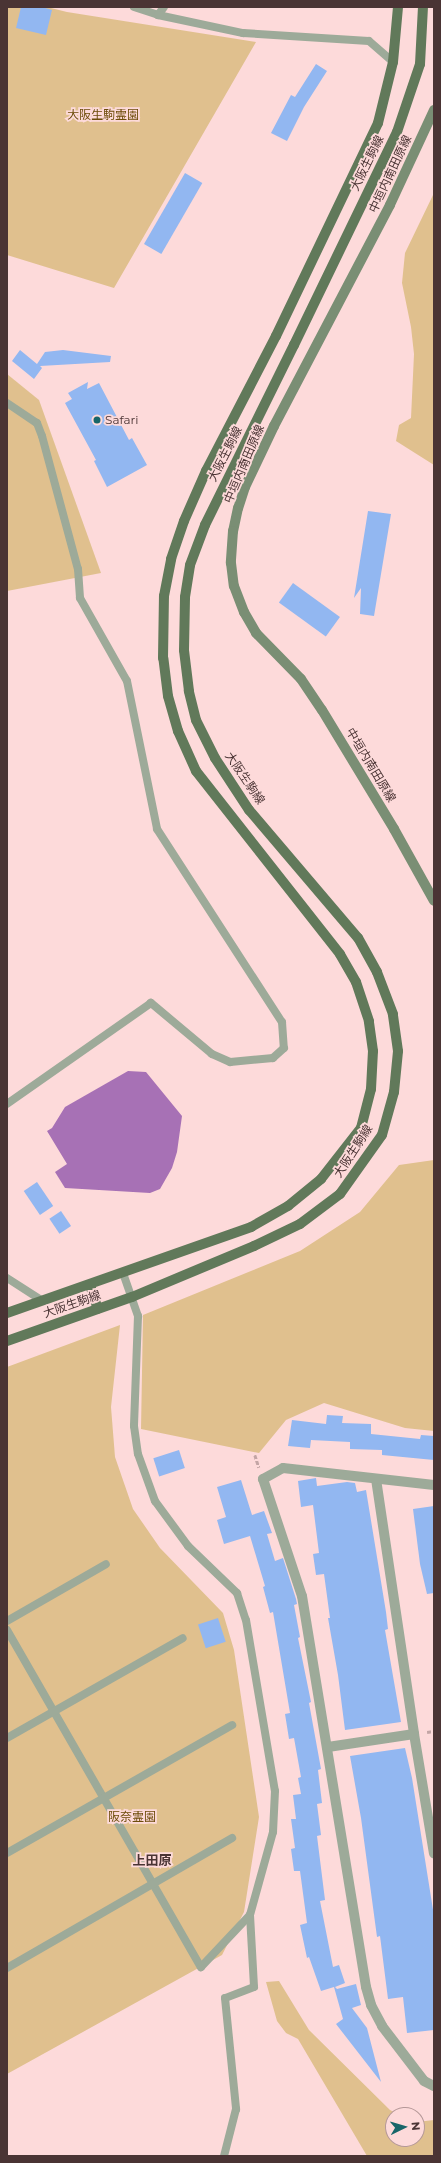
<!DOCTYPE html>
<html>
<head>
<meta charset="utf-8">
<style>
  body { margin:0 }
  #map { position:relative; width:441px; height:2163px; overflow:hidden; background:#fddada; font-family:Montserrat,"Noto Sans JP",sans-serif }
  div>[style] { position:absolute }
  [style*='--x'] { left:calc(var(--x)*1px); top:calc(var(--y)*1px); width:calc(var(--w)*1px); rotate:calc(var(--a)*1deg) }
  .green>* { inset:0; background:#e0c08e }
  .water>* { inset:0; background:#a771b5 }
  .building>* { inset:0; background:#92b7f1; transform-origin:0 0 }
  .path>* { height:2.5px; margin-top:-1.25px; transform-origin:0; background:repeating-linear-gradient(90deg,#c3a5a5 0 4px,transparent 0 6px) }
  .service>* { height:8px; margin:-4px; padding:0 4px; transform-origin:4px; border-radius:4px; background:#9daa99 }
  .minor>* { height:10px; margin:-5px; padding:0 5px; transform-origin:5px; border-radius:5px; background:#9daa99 }
  .secondary>* { height:10px; margin:-5px; padding:0 5px; transform-origin:5px; border-radius:5px; background:#7a8e74 }
  .primary>* { height:10px; margin:-5px; padding:0 5px; transform-origin:5px; border-radius:5px; background:#61795a }
  .dots>* { width:11px; height:11px; translate:-50% -50%; box-sizing:border-box; border:2px solid #fddada; border-radius:50% }
  span { translate:-50% -50%; white-space:nowrap; text-align:center; line-height:1.15; -webkit-text-stroke:3.5px #fddada; paint-order:stroke }
  .park-label { font-size:12px; color:#6d4c0a }
  .street-label { font-size:12px; color:#4a3434 }
  .poi-label { font-size:12px; color:#4a3434 }
  .left { translate:0 -50%; text-align:left }
  .neighbourhood-label { font-size:13px; color:#4a3434; font-weight:700 }
  .frame { position:absolute; inset:0; border:8px solid #4a3434; pointer-events:none }
  .north { position:absolute; left:385px; top:2107px; width:40px; height:40px; box-sizing:border-box; background:#fddada; border:1px solid #b59898; border-radius:50%; rotate:85deg; font-size:11px; font-weight:700; line-height:16px; text-align:center; color:#4a3434 }
  .north::after { content:''; display:block; margin:auto; width:14px; height:18px; background:#186669; clip-path:polygon(50% 0,100% 100%,50% 72%,0 100%) }
</style>
</head>
<body>
<div id="map">
  <div class="green">
    <div style="clip-path:polygon(7px 7px,47px 7px,67px 12px,256px 42px,114px 288px,7px 255px)"></div>
    <div style="clip-path:polygon(434px 188px,434px 465px,396px 441px,399px 425px,411px 418px,414px 354px,411px 327px,402px 283px,405px 253px,433px 195px)"></div>
    <div style="clip-path:polygon(7px 374px,39px 400px,101px 573px,7px 591px)"></div>
    <div style="clip-path:polygon(434px 1160px,434px 1431px,405px 1428px,324px 1403px,286px 1420px,259px 1453px,141px 1429px,143px 1315px,300px 1251px,360px 1212px,399px 1165px)"></div>
    <div style="clip-path:polygon(120px 1325px,111px 1407px,115px 1457px,133px 1509px,160px 1548px,223px 1613px,234px 1650px,259px 1817px,244px 1912px,222px 1955px,7px 2074px,7px 1367px)"></div>
    <div style="clip-path:polygon(279px 1981px,309px 2030px,390px 2110px,400px 2115px,393px 2115px,393px 2139px,417px 2139px,417px 2122px,434px 2120px,434px 2156px,367px 2156px,298px 2039px,286px 2033px,277px 2021px,266px 1982px)"></div>
  </div>
  <div class="water">
    <div style="clip-path:polygon(128px 1071px,146px 1072px,182px 1116px,177px 1152px,172px 1168px,160px 1189px,150px 1193px,65px 1188px,55px 1172px,67px 1164px,47px 1131px,52px 1128px,65px 1107px)"></div>
  </div>
  <div class="building">
    <div style="clip-path:polygon(21px 7px,42px 7px,52px 10px,46px 35px,16px 28px)"></div>
    <div style="clip-path:polygon(316px 64px,327px 71px,304px 107px,287px 141px,271px 133px,291px 95px,295px 97px)"></div>
    <div style="left:185px;top:173px;width:20px;height:82px;rotate:30deg"></div>
    <div style="clip-path:polygon(20px 350px,37px 364px,45px 352px,63px 350px,111px 356px,110px 362px,40px 366px,42px 368px,34px 379px,12px 361px)"></div>
    <div style="clip-path:polygon(88px 382px,87px 389px,99px 383px,129px 440px,132px 438px,147px 465px,107px 487px,94px 461px,96px 460px,65px 403px,72px 399px,68px 393px)"></div>
    <div style="clip-path:polygon(368px 511px,391px 514px,374px 616px,360px 614px,361px 588px,354px 598px)"></div>
    <div style="left:293px;top:583px;width:58px;height:24px;rotate:36deg"></div>
    <div style="left:37px;top:1182px;width:29px;height:16px;rotate:56deg"></div>
    <div style="left:61px;top:1211px;width:18px;height:14px;rotate:56deg"></div>
    <div style="clip-path:polygon(327px 1415px,343px 1416px,342px 1423px,371px 1424px,371px 1434px,420px 1439px,421px 1435px,434px 1436px,434px 1460px,382px 1455px,382px 1450px,350px 1449px,350px 1442px,311px 1440px,310px 1448px,288px 1446px,292px 1420px,326px 1424px)"></div>
    <div style="left:179px;top:1450px;width:19px;height:27px;rotate:72deg"></div>
    <div style="clip-path:polygon(316px 1478px,317px 1486px,347px 1482px,355px 1483px,357px 1492px,366px 1490px,386px 1612px,388px 1629px,385px 1630px,401px 1722px,345px 1730px,338px 1675px,328px 1618px,330px 1618px,324px 1574px,316px 1575px,313px 1554px,319px 1553px,313px 1505px,301px 1507px,298px 1481px)"></div>
    <div style="clip-path:polygon(241px 1480px,252px 1515px,264px 1511px,272px 1533px,267px 1534px,275px 1561px,283px 1558px,296px 1599px,297px 1604px,294px 1605px,300px 1637px,298px 1638px,311px 1702px,309px 1703px,321px 1769px,318px 1770px,322px 1803px,317px 1804px,321px 1835px,317px 1836px,325px 1900px,320px 1901px,333px 1967px,339px 1965px,345px 1983px,335px 1987px,337px 1989px,356px 1984px,361px 2005px,352px 2008px,367px 2028px,381px 2082px,336px 2024px,343px 2019px,334px 1987px,321px 1991px,309px 1957px,307px 1958px,300px 1925px,307px 1923px,300px 1871px,294px 1871px,291px 1849px,295px 1848px,291px 1819px,296px 1819px,293px 1795px,301px 1794px,298px 1778px,301px 1777px,294px 1738px,289px 1739px,285px 1714px,290px 1713px,273px 1612px,270px 1613px,263px 1587px,265px 1586px,250px 1536px,224px 1544px,217px 1520px,226px 1517px,217px 1487px)"></div>
    <div style="clip-path:polygon(434px 1506px,434px 1593px,427px 1594px,420px 1564px,413px 1509px)"></div>
    <div style="left:218px;top:1618px;width:25px;height:21px;rotate:72deg"></div>
    <div style="clip-path:polygon(405px 1748px,412px 1778px,434px 1916px,434px 2030px,407px 2033px,403px 1997px,388px 1999px,380px 1936px,377px 1937px,361px 1818px,350px 1756px)"></div>
  </div>
  <div class="path">
    <div style="--x:255;--y:1455;--w:13;--a:72"></div>
    <div style="--x:427;--y:1732;--w:7;--a:-8"></div>
  </div>
  <div class="service">
    <div style="--x:134;--y:7;--w:25;--a:18"></div>
    <div style="--x:158;--y:15;--w:10;--a:-53"></div>
    <div style="--x:158;--y:15;--w:87;--a:12"></div>
    <div style="--x:243;--y:33;--w:126;--a:3.6"></div>
    <div style="--x:369;--y:41;--w:32;--a:41"></div>
    <div style="--x:7;--y:403;--w:36;--a:34"></div>
    <div style="--x:37;--y:423;--w:14;--a:69"></div>
    <div style="--x:42;--y:436;--w:138;--a:74.9"></div>
    <div style="--x:78;--y:569;--w:29;--a:86"></div>
    <div style="--x:80;--y:598;--w:95;--a:60.5"></div>
    <div style="--x:127;--y:681;--w:151;--a:78.5"></div>
    <div style="--x:157;--y:829;--w:230;--a:57.1"></div>
    <div style="--x:282;--y:1022;--w:26;--a:86"></div>
    <div style="--x:284;--y:1048;--w:15;--a:138"></div>
    <div style="--x:273;--y:1058;--w:43;--a:174.7"></div>
    <div style="--x:230;--y:1062;--w:20;--a:-156"></div>
    <div style="--x:212;--y:1054;--w:80;--a:-140.1"></div>
    <div style="--x:151;--y:1003;--w:176;--a:145"></div>
    <div style="--x:123;--y:1273;--w:46;--a:70.8"></div>
    <div style="--x:138;--y:1316;--w:110;--a:92.1"></div>
    <div style="--x:134;--y:1426;--w:28;--a:82"></div>
    <div style="--x:138;--y:1454;--w:50;--a:70.1"></div>
    <div style="--x:155;--y:1501;--w:56;--a:53.7"></div>
    <div style="--x:188;--y:1546;--w:68;--a:43.8"></div>
    <div style="--x:237;--y:1593;--w:28;--a:72"></div>
    <div style="--x:246;--y:1620;--w:173;--a:80.4"></div>
    <div style="--x:275;--y:1791;--w:41;--a:92.8"></div>
    <div style="--x:273;--y:1832;--w:86;--a:105.5"></div>
    <div style="--x:250;--y:1915;--w:72;--a:86.8"></div>
    <div style="--x:254;--y:1987;--w:31;--a:159"></div>
    <div style="--x:225;--y:1998;--w:112;--a:84.3"></div>
    <div style="--x:236;--y:2109;--w:49;--a:104.3"></div>
    <div style="--x:7;--y:1278;--w:40;--a:32.9"></div>
    <div style="--x:7;--y:1621;--w:114;--a:-29.9"></div>
    <div style="--x:7;--y:1630;--w:389;--a:60.1"></div>
    <div style="--x:201;--y:1967;--w:71;--a:-46.7"></div>
    <div style="--x:7;--y:1738;--w:202;--a:-29.6"></div>
    <div style="--x:7;--y:1853;--w:259;--a:-29.6"></div>
    <div style="--x:7;--y:1968;--w:260;--a:-30"></div>
  </div>
  <div class="minor">
    <div style="--x:376;--y:1479;--w:258;--a:81.5"></div>
    <div style="--x:414;--y:1734;--w:121;--a:80.5"></div>
    <div style="--x:434;--y:1485;--w:152;--a:-173.6"></div>
    <div style="--x:283;--y:1468;--w:23;--a:151"></div>
    <div style="--x:263;--y:1479;--w:123;--a:71.6"></div>
    <div style="--x:302;--y:1596;--w:396;--a:80.7"></div>
    <div style="--x:366;--y:1987;--w:19;--a:74"></div>
    <div style="--x:371;--y:2005;--w:24;--a:62"></div>
    <div style="--x:382;--y:2026;--w:69;--a:52.6"></div>
    <div style="--x:424;--y:2081;--w:11;--a:27"></div>
    <div style="--x:328;--y:1747;--w:87;--a:-8.6"></div>
  </div>
  <div class="secondary">
    <div style="--x:434;--y:110;--w:105;--a:114.9"></div>
    <div style="--x:390;--y:205;--w:250;--a:117.7"></div>
    <div style="--x:274;--y:426;--w:68;--a:115.4"></div>
    <div style="--x:245;--y:487;--w:22;--a:108"></div>
    <div style="--x:238;--y:508;--w:24;--a:102"></div>
    <div style="--x:233;--y:531;--w:32;--a:94"></div>
    <div style="--x:231;--y:563;--w:23;--a:83"></div>
    <div style="--x:234;--y:586;--w:28;--a:69"></div>
    <div style="--x:244;--y:612;--w:24;--a:60"></div>
    <div style="--x:256;--y:633;--w:64;--a:45.6"></div>
    <div style="--x:301;--y:679;--w:37;--a:56"></div>
    <div style="--x:322;--y:710;--w:139;--a:58.8"></div>
    <div style="--x:394;--y:829;--w:82;--a:60.9"></div>
  </div>
  <div class="primary">
    <div style="--x:90;--y:1285;--w:25;--a:72"></div>
    <div style="--x:7;--y:1313;--w:259;--a:-19.4"></div>
    <div style="--x:251;--y:1227;--w:43;--a:-29.6"></div>
    <div style="--x:288;--y:1206;--w:43;--a:-39.3"></div>
    <div style="--x:321;--y:1179;--w:65;--a:-51.9"></div>
    <div style="--x:361;--y:1128;--w:40;--a:-75.6"></div>
    <div style="--x:371;--y:1089;--w:38;--a:-87"></div>
    <div style="--x:373;--y:1051;--w:30;--a:-98"></div>
    <div style="--x:369;--y:1021;--w:41;--a:-108.4"></div>
    <div style="--x:356;--y:982;--w:32;--a:-120"></div>
    <div style="--x:340;--y:954;--w:233;--a:-128.2"></div>
    <div style="--x:196;--y:771;--w:44;--a:-114.2"></div>
    <div style="--x:178;--y:731;--w:36;--a:-106"></div>
    <div style="--x:168;--y:696;--w:38;--a:-97"></div>
    <div style="--x:163;--y:658;--w:62;--a:-89.1"></div>
    <div style="--x:164;--y:596;--w:38;--a:-79"></div>
    <div style="--x:171;--y:559;--w:40;--a:-71.1"></div>
    <div style="--x:184;--y:521;--w:55;--a:-66.3"></div>
    <div style="--x:206;--y:471;--w:152;--a:-62.6"></div>
    <div style="--x:276;--y:336;--w:236;--a:-64.4"></div>
    <div style="--x:378;--y:123;--w:63;--a:-76.2"></div>
    <div style="--x:393;--y:62;--w:55;--a:-84.8"></div>
    <div style="--x:7;--y:1341;--w:133;--a:-19.4"></div>
    <div style="--x:132;--y:1297;--w:132;--a:-22.7"></div>
    <div style="--x:254;--y:1246;--w:51;--a:-25.6"></div>
    <div style="--x:300;--y:1224;--w:50;--a:-36.9"></div>
    <div style="--x:340;--y:1194;--w:72;--a:-54.6"></div>
    <div style="--x:382;--y:1135;--w:45;--a:-74.4"></div>
    <div style="--x:394;--y:1092;--w:41;--a:-84.4"></div>
    <div style="--x:398;--y:1051;--w:37;--a:-98"></div>
    <div style="--x:393;--y:1014;--w:45;--a:-110.9"></div>
    <div style="--x:377;--y:972;--w:39;--a:-119"></div>
    <div style="--x:358;--y:938;--w:168;--a:-130.4"></div>
    <div style="--x:249;--y:810;--w:62;--a:-123.2"></div>
    <div style="--x:215;--y:758;--w:42;--a:-116.6"></div>
    <div style="--x:196;--y:720;--w:30;--a:-104"></div>
    <div style="--x:189;--y:691;--w:41;--a:-97"></div>
    <div style="--x:184;--y:650;--w:53;--a:-88.9"></div>
    <div style="--x:185;--y:597;--w:32;--a:-81"></div>
    <div style="--x:190;--y:565;--w:43;--a:-69.4"></div>
    <div style="--x:205;--y:525;--w:201;--a:-63.7"></div>
    <div style="--x:294;--y:345;--w:237;--a:-64.2"></div>
    <div style="--x:397;--y:132;--w:72;--a:-71.3"></div>
    <div style="--x:420;--y:64;--w:57;--a:-87"></div>
  </div>
  <div class="dots">
    <div style="left:97px;top:420px;background:#186669"></div>
  </div>
  <div class="park-label">
    <span style="left:103px;top:115px">大阪生駒霊園</span>
    <span style="left:132px;top:1817px">阪奈霊園</span>
  </div>
  <div class="street-label">
    <span style="left:367px;top:163px;rotate:-64deg">大阪生駒線</span>
    <span style="left:390px;top:174px;rotate:-65deg">中垣内南田原線</span>
    <span style="left:225px;top:454px;rotate:-63deg">大阪生駒線</span>
    <span style="left:244px;top:464px;rotate:-67deg">中垣内南田原線</span>
    <span style="left:371px;top:765px;rotate:59deg">中垣内南田原線</span>
    <span style="left:245px;top:778px;rotate:56deg">大阪生駒線</span>
    <span style="left:353px;top:1151px;rotate:-57deg">大阪生駒線</span>
    <span style="left:72px;top:1304px;rotate:-19deg">大阪生駒線</span>
  </div>
  <div class="poi-label">
    <span class="left" style="left:105px;top:420px">Safari</span>
  </div>
  <div class="neighbourhood-label">
    <span style="left:152px;top:1860px">上田原</span>
  </div>
  <div class="frame"></div>
  <div class="north">N</div>
</div>
</body>
</html>
